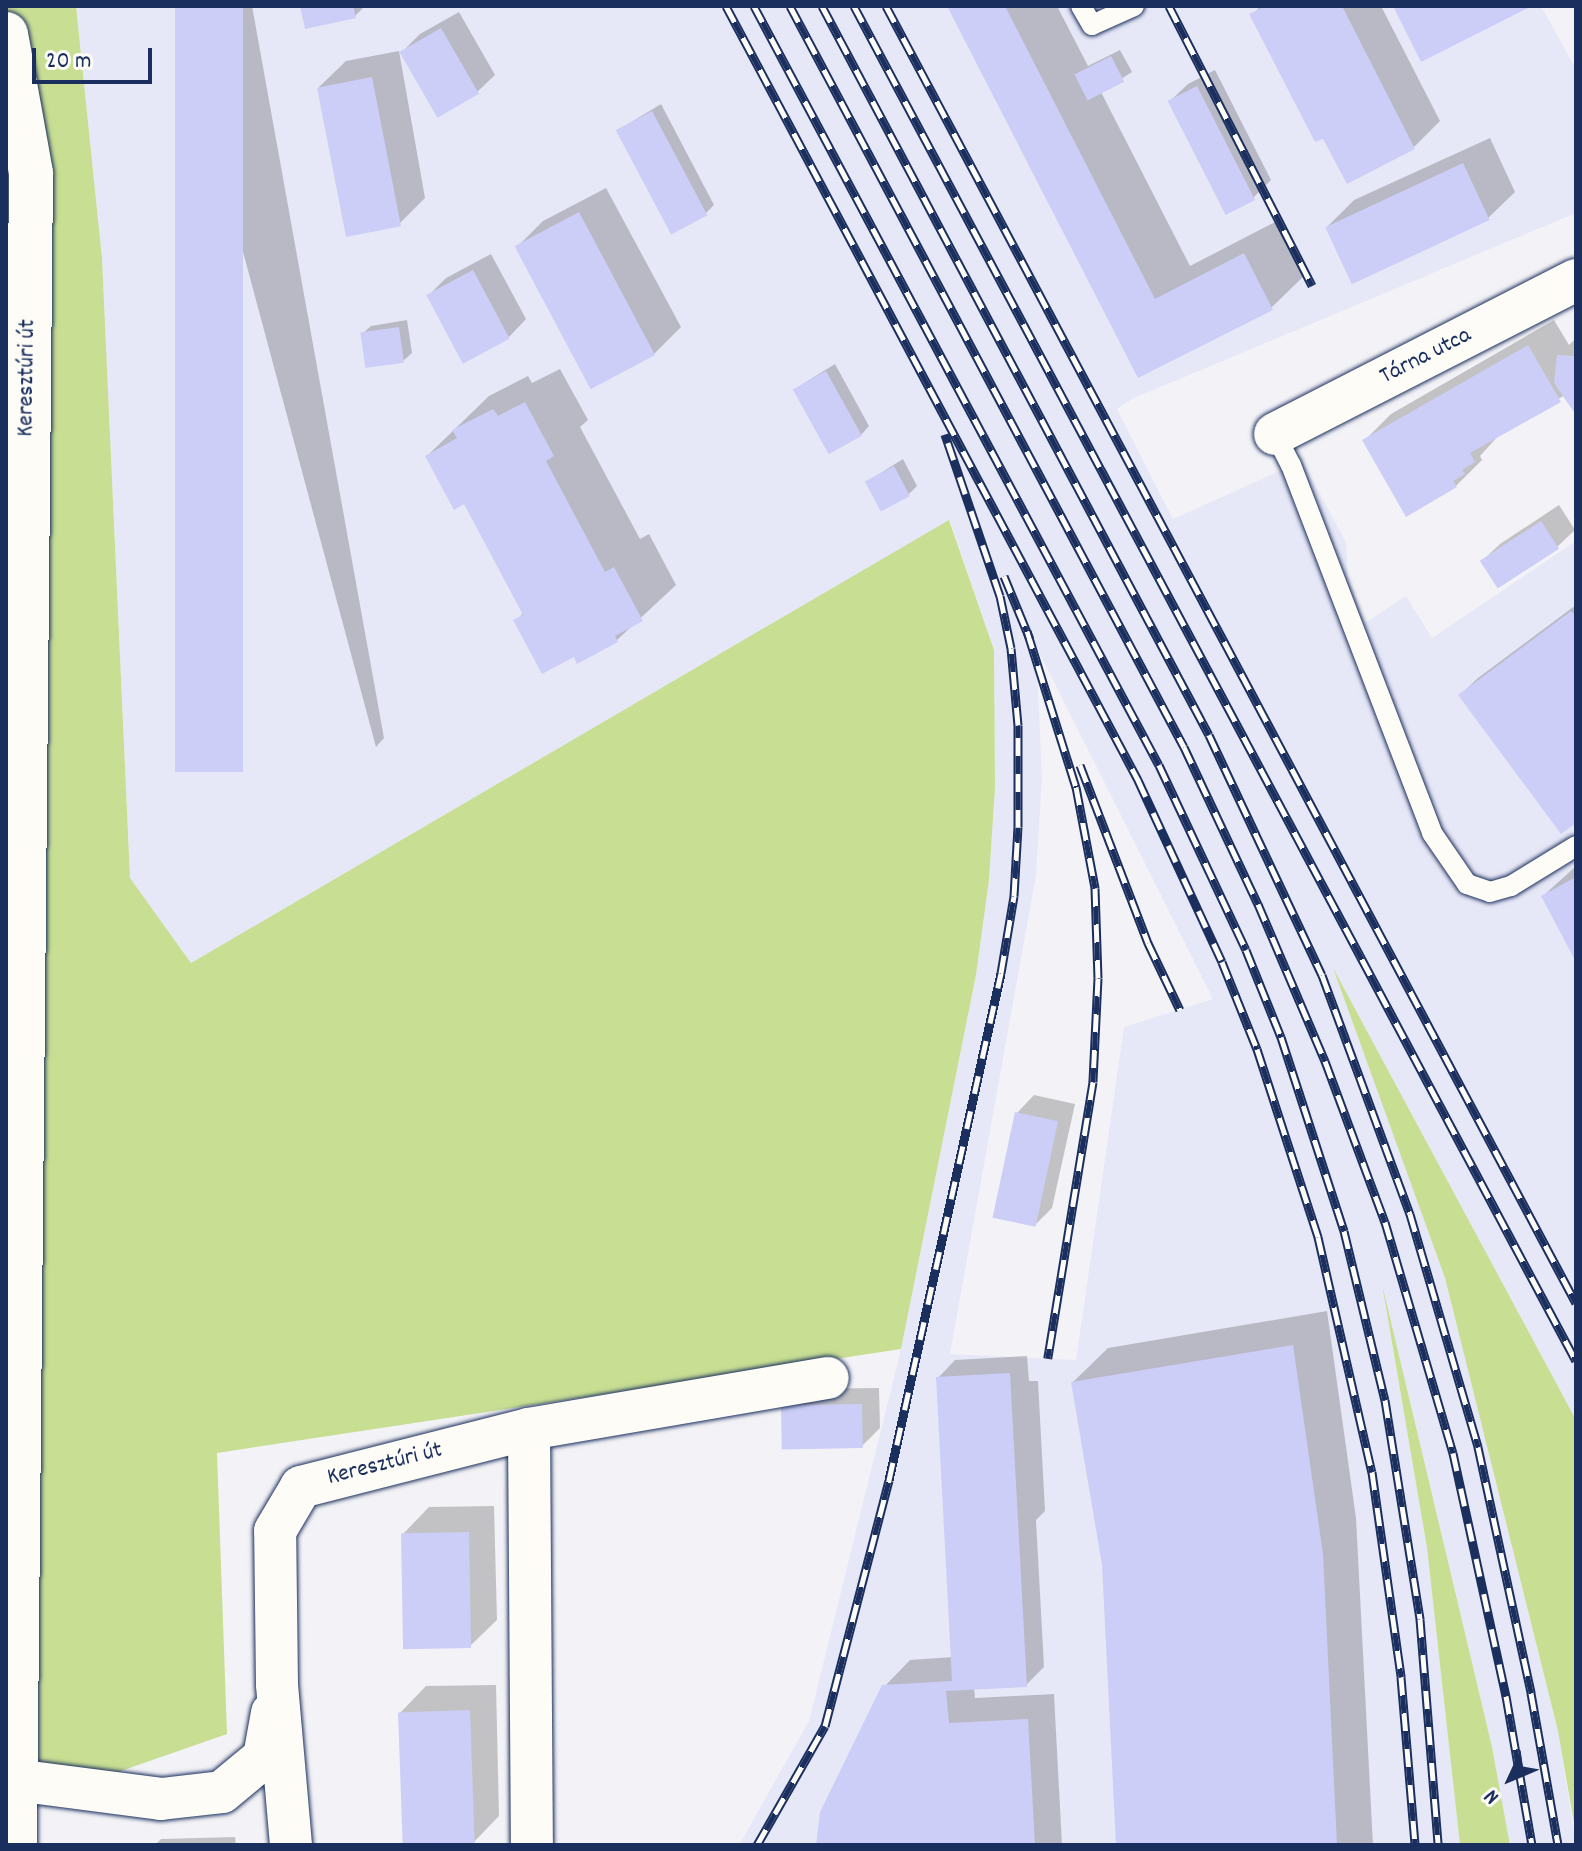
<!DOCTYPE html>
<html>
<head>
<meta charset="utf-8">
<style>
  body { margin:0 }
  #map { position:relative; width:1582px; height:1851px; overflow:hidden; background:#f3f3f7; font-family:Dekko,sans-serif }
  div>[style] { position:absolute }
  [style*='--x'] { left:calc(var(--x)*1px); top:calc(var(--y)*1px); width:calc(var(--w)*1px); rotate:calc(var(--a)*1deg) }
  .built>* { inset:0; background:#e7e8f7 }
  .green>* { inset:0; background:#c8de93 }
  .shadow>* { inset:0; background:#0003 }
  .building>* { inset:0; background:#cccef7; transform-origin:0 0 }
  .roads { filter:drop-shadow(0 0 2px #1b2f5e) drop-shadow(0 0 2px #1b2f5e) }
  .service>* { height:20px; margin:-10px; padding:0 10px; transform-origin:10px; border-radius:10px; background:#fdfcf7 }
  .minor>* { height:42px; margin:-21px; padding:0 21px; transform-origin:21px; border-radius:21px; background:#fdfcf7 }
  .secondary>* { height:44px; margin:-22px; padding:0 22px; transform-origin:22px; border-radius:22px; background:#fdfcf7 }
  .rail>* { height:9px; margin-top:-4.5px; transform-origin:0; background:repeating-linear-gradient(90deg,#fdfcf7 0 18px,#1b2f5e 0 36px); box-sizing:border-box; border-block:2px solid #1b2f5e }
  span { translate:-50% -50%; white-space:nowrap; text-align:center; line-height:1.15; -webkit-text-stroke:6px #fdfcf7; paint-order:stroke }
  .street-label { font-size:24px; color:#1b2f5e }
  .frame { position:absolute; inset:0; border:8px solid #1b2f5e; pointer-events:none }
  .north { position:absolute; left:1470px; top:1739px; width:80px; height:80px; -webkit-text-stroke:6px #fdfcf7; paint-order:stroke; rotate:226deg; font-size:22px; font-weight:700; line-height:32px; text-align:center; color:#1b2f5e }
  .north::after { content:''; display:block; margin:auto; width:28px; height:36px; background:#1b2f5e; clip-path:polygon(50% 0,100% 100%,50% 72%,0 100%) }
  .scale { position:absolute; left:32px; top:48px; width:120px; height:36px; box-sizing:border-box; border:4px solid #1b2f5e; border-top:0; padding-left:10px; font-size:24px; line-height:28px; white-space:nowrap; color:#1b2f5e; -webkit-text-stroke:6px #fdfcf7; paint-order:stroke }
</style>
</head>
<body>
<div id="map">
  <div class="built">
    <div style="clip-path:polygon(evenodd,76px 6px,1541px 6px,1576px 69px,1576px 213px,1132px 399px,1117px 409px,1173px 519px,1302px 461px,1346px 542px,1348px 578px,1365px 623px,1406px 596px,1432px 638px,1576px 541px,1576px 1420px,1336px 976px,1445px 1278px,1558px 1731px,1576px 1845px,1510px 1845px,1492px 1747px,1385px 1303px,1427px 1548px,1460px 1845px,739px 1845px,809px 1721px,901px 1349px,976px 975px,989px 880px,995px 787px,994px 650px,950px 521px,191px 963px,130px 878px,102px 258px,76px 6px,1036px 646px,1213px 999px,1124px 1027px,1076px 1360px,950px 1354px,1036px 875px,1042px 778px,1036px 646px)"></div>
  </div>
  <div class="green">
    <div style="clip-path:polygon(6px 6px,76px 6px,102px 258px,130px 878px,191px 963px,949px 520px,994px 650px,995px 787px,989px 880px,976px 975px,901px 1349px,217px 1453px,227px 1734px,118px 1772px,19px 1760px,6px 494px)"></div>
    <div style="clip-path:polygon(1333px 968px,1576px 1420px,1576px 1835px,1558px 1731px,1445px 1278px)"></div>
    <div style="clip-path:polygon(1382px 1284px,1492px 1747px,1510px 1845px,1460px 1845px,1427px 1548px)"></div>
  </div>
  <div class="shadow">
    <div style="clip-path:polygon(177px 6px,252px 6px,384px 738px,376px 747px)"></div>
    <div style="clip-path:polygon(302px 6px,365px 6px,355px 16px)"></div>
    <div style="clip-path:polygon(950px 6px,1057px 6px,1088px 66px,1120px 50px,1132px 72px,1101px 92px,1190px 266px,1279px 220px,1306px 274px,1271px 308px,1139px 376px)"></div>
    <div style="clip-path:polygon(1261px 6px,1381px 6px,1440px 121px,1414px 147px,1252px 15px)"></div>
    <div style="clip-path:polygon(459px 12px,495px 75px,477px 92px,402px 52px,420px 34px)"></div>
    <div style="clip-path:polygon(399px 51px,425px 198px,399px 224px,319px 87px,346px 61px)"></div>
    <div style="clip-path:polygon(1215px 70px,1271px 180px,1253px 198px,1170px 101px,1188px 84px)"></div>
    <div style="clip-path:polygon(661px 104px,714px 205px,706px 213px,618px 130px)"></div>
    <div style="clip-path:polygon(1490px 138px,1515px 192px,1488px 218px,1353px 280px,1328px 226px,1354px 200px)"></div>
    <div style="clip-path:polygon(606px 188px,681px 327px,654px 354px,517px 247px,543px 221px)"></div>
    <div style="clip-path:polygon(491px 254px,526px 319px,509px 337px,429px 295px,446px 278px)"></div>
    <div style="clip-path:polygon(407px 320px,412px 353px,403px 361px,362px 334px,371px 326px)"></div>
    <div style="clip-path:polygon(1554px 320px,1569px 345px,1576px 338px,1576px 411px,1565px 395px,1500px 434px,1480px 456px,1482px 460px,1456px 486px,1364px 441px,1391px 414px)"></div>
    <div style="clip-path:polygon(835px 364px,869px 426px,861px 435px,795px 389px)"></div>
    <div style="clip-path:polygon(560px 369px,588px 420px,580px 427px,640px 539px,649px 534px,676px 585px,617px 640px,575px 655px,516px 621px,524px 612px,465px 501px,427px 456px,489px 396px,528px 376px,532px 383px)"></div>
    <div style="clip-path:polygon(903px 459px,917px 486px,909px 494px,868px 481px)"></div>
    <div style="clip-path:polygon(1559px 505px,1575px 530px,1557px 547px,1482px 561px,1500px 544px)"></div>
    <div style="clip-path:polygon(1576px 605px,1576px 820px,1460px 695px,1478px 678px)"></div>
    <div style="clip-path:polygon(1576px 866px,1576px 957px,1543px 896px)"></div>
    <div style="clip-path:polygon(1034px 1095px,1075px 1104px,1052px 1208px,1035px 1225px,1017px 1113px)"></div>
    <div style="clip-path:polygon(1327px 1311px,1356px 1518px,1373px 1845px,1118px 1845px,1104px 1564px,1073px 1382px,1108px 1348px)"></div>
    <div style="clip-path:polygon(1027px 1356px,1029px 1381px,1038px 1381px,1045px 1511px,1036px 1520px,1044px 1667px,1026px 1685px,974px 1687px,975px 1698px,1054px 1694px,1062px 1845px,818px 1845px,884px 1687px,910px 1660px,953px 1657px,938px 1378px,955px 1360px)"></div>
    <div style="clip-path:polygon(879px 1388px,880px 1428px,862px 1446px,783px 1407px,801px 1389px)"></div>
    <div style="clip-path:polygon(494px 1506px,497px 1620px,470px 1646px,403px 1534px,429px 1507px)"></div>
    <div style="clip-path:polygon(496px 1685px,499px 1816px,473px 1843px,400px 1713px,426px 1686px)"></div>
    <div style="clip-path:polygon(235px 1837px,236px 1845px,155px 1845px,161px 1839px)"></div>
  </div>
  <div class="building">
    <div style="left:175px;top:6px;width:68px;height:766px"></div>
    <div style="clip-path:polygon(300px 6px,353px 6px,356px 18px,305px 29px)"></div>
    <div style="clip-path:polygon(947px 6px,1005px 6px,1155px 299px,1244px 253px,1273px 310px,1138px 378px)"></div>
    <div style="clip-path:polygon(1266px 6px,1342px 6px,1415px 149px,1347px 184px,1323px 139px,1315px 142px,1249px 14px)"></div>
    <div style="clip-path:polygon(1393px 6px,1532px 6px,1421px 62px)"></div>
    <div style="left:441px;top:28px;width:76px;height:48px;rotate:60deg"></div>
    <div style="left:1111px;top:56px;width:29px;height:41px;rotate:63deg"></div>
    <div style="left:372px;top:77px;width:152px;height:56px;rotate:79deg"></div>
    <div style="left:1197px;top:86px;width:128px;height:33px;rotate:63deg"></div>
    <div style="left:652px;top:111px;width:118px;height:41px;rotate:62deg"></div>
    <div style="left:1463px;top:163px;width:63px;height:152px;rotate:65deg"></div>
    <div style="left:579px;top:212px;width:162px;height:73px;rotate:62deg"></div>
    <div style="left:473px;top:270px;width:78px;height:53px;rotate:62deg"></div>
    <div style="left:399px;top:327px;width:36px;height:39px;rotate:82deg"></div>
    <div style="clip-path:polygon(1528px 345px,1561px 402px,1470px 453px,1475px 462px,1462px 470px,1465px 474px,1453px 481px,1457px 487px,1406px 517px,1362px 440px)"></div>
    <div style="clip-path:polygon(1557px 355px,1576px 356px,1576px 415px,1554px 383px)"></div>
    <div style="left:826px;top:371px;width:74px;height:38px;rotate:61deg"></div>
    <div style="clip-path:polygon(525px 402px,554px 456px,546px 461px,605px 572px,614px 567px,643px 621px,615px 636px,618px 642px,577px 664px,574px 657px,542px 674px,513px 620px,523px 615px,464px 504px,454px 510px,425px 456px,457px 438px,452px 430px,493px 409px,498px 416px)"></div>
    <div style="left:894px;top:466px;width:34px;height:33px;rotate:62deg"></div>
    <div style="left:1541px;top:521px;width:33px;height:73px;rotate:57deg"></div>
    <div style="clip-path:polygon(1571px 611px,1576px 617px,1576px 823px,1561px 834px,1458px 695px)"></div>
    <div style="clip-path:polygon(1576px 877px,1576px 962px,1541px 896px)"></div>
    <div style="left:1015px;top:1112px;width:44px;height:108px;rotate:12deg"></div>
    <div style="clip-path:polygon(1293px 1345px,1323px 1554px,1337px 1845px,1116px 1845px,1102px 1565px,1071px 1382px)"></div>
    <div style="clip-path:polygon(1010px 1373px,1027px 1687px,946px 1691px,949px 1723px,1028px 1719px,1035px 1845px,816px 1845px,820px 1812px,882px 1685px,952px 1681px,936px 1377px)"></div>
    <div style="left:862px;top:1404px;width:44px;height:81px;rotate:89deg"></div>
    <div style="left:469px;top:1532px;width:116px;height:68px;rotate:89deg"></div>
    <div style="left:470px;top:1710px;width:135px;height:72px;rotate:88deg"></div>
  </div>
  <div class="roads">
    <div class="service">
      <div style="--x:1081;--y:6;--w:22;--a:60"></div>
      <div style="--x:1092;--y:25;--w:46;--a:-24.3"></div>
      <div style="--x:1275;--y:434;--w:35;--a:63"></div>
      <div style="--x:1291;--y:465;--w:394;--a:69"></div>
      <div style="--x:1432;--y:833;--w:62;--a:55.5"></div>
      <div style="--x:1467;--y:884;--w:24;--a:19"></div>
      <div style="--x:1490;--y:892;--w:22;--a:-16"></div>
      <div style="--x:1511;--y:886;--w:76;--a:-31.6"></div>
    </div>
    <div class="minor">
      <div style="--x:1275;--y:434;--w:338;--a:-27.1"></div>
      <div style="--x:529;--y:1429;--w:416;--a:89.6"></div>
      <div style="--x:15;--y:1780;--w:147;--a:7.4"></div>
      <div style="--x:161;--y:1799;--w:61;--a:-6.5"></div>
      <div style="--x:222;--y:1792;--w:55;--a:-39.8"></div>
      <div style="--x:264;--y:1757;--w:45;--a:-79.7"></div>
      <div style="--x:291;--y:1845;--w:162;--a:-95"></div>
      <div style="--x:277;--y:1684;--w:153;--a:-90.7"></div>
      <div style="--x:275;--y:1531;--w:51;--a:-59.4"></div>
      <div style="--x:301;--y:1487;--w:235;--a:-14.3"></div>
      <div style="--x:529;--y:1429;--w:303;--a:-9.7"></div>
    </div>
    <div class="secondary">
      <div style="--x:6;--y:34;--w:141;--a:79.8"></div>
      <div style="--x:31;--y:173;--w:1672;--a:90.55"></div>
    </div>
  </div>
  <div class="rail">
    <div style="--x:726;--y:6;--w:877;--a:61.97"></div>
    <div style="--x:1138;--y:780;--w:200;--a:65.2"></div>
    <div style="--x:1222;--y:962;--w:94;--a:68.1"></div>
    <div style="--x:1257;--y:1049;--w:198;--a:72"></div>
    <div style="--x:1318;--y:1237;--w:241;--a:77.1"></div>
    <div style="--x:1372;--y:1472;--w:207;--a:81.9"></div>
    <div style="--x:1401;--y:1677;--w:169;--a:85.2"></div>
    <div style="--x:754;--y:6;--w:860;--a:61.92"></div>
    <div style="--x:1159;--y:765;--w:204;--a:64.8"></div>
    <div style="--x:1246;--y:950;--w:94;--a:68.1"></div>
    <div style="--x:1281;--y:1037;--w:204;--a:72"></div>
    <div style="--x:1344;--y:1231;--w:174;--a:76.4"></div>
    <div style="--x:1385;--y:1400;--w:222;--a:80.9"></div>
    <div style="--x:1420;--y:1619;--w:227;--a:85.4"></div>
    <div style="--x:790;--y:6;--w:839;--a:62"></div>
    <div style="--x:1184;--y:747;--w:174;--a:64.8"></div>
    <div style="--x:1258;--y:904;--w:171;--a:66.9"></div>
    <div style="--x:1325;--y:1061;--w:172;--a:69.6"></div>
    <div style="--x:1385;--y:1222;--w:241;--a:73.6"></div>
    <div style="--x:1453;--y:1453;--w:249;--a:77.7"></div>
    <div style="--x:1506;--y:1696;--w:151;--a:80.1"></div>
    <div style="--x:822;--y:6;--w:825;--a:62.04"></div>
    <div style="--x:1209;--y:735;--w:265;--a:64.8"></div>
    <div style="--x:1322;--y:975;--w:255;--a:69.8"></div>
    <div style="--x:1410;--y:1214;--w:243;--a:73.7"></div>
    <div style="--x:1478;--y:1447;--w:252;--a:77.8"></div>
    <div style="--x:1531;--y:1693;--w:154;--a:79.9"></div>
    <div style="--x:854;--y:6;--w:1535;--a:61.95"></div>
    <div style="--x:886;--y:6;--w:1469;--a:61.99"></div>
    <div style="--x:1169;--y:6;--w:314;--a:62.9"></div>
    <div style="--x:1004;--y:576;--w:68;--a:67.6"></div>
    <div style="--x:1027;--y:631;--w:164;--a:72.6"></div>
    <div style="--x:1076;--y:787;--w:103;--a:79.3"></div>
    <div style="--x:1095;--y:888;--w:90;--a:88.1"></div>
    <div style="--x:1098;--y:978;--w:104;--a:92.8"></div>
    <div style="--x:1093;--y:1082;--w:280;--a:99.3"></div>
    <div style="--x:1080;--y:765;--w:191;--a:69.1"></div>
    <div style="--x:1148;--y:943;--w:74;--a:64.5"></div>
    <div style="--x:757;--y:1845;--w:137;--a:-60.3"></div>
    <div style="--x:825;--y:1726;--w:254;--a:-75.4"></div>
    <div style="--x:889;--y:1480;--w:519;--a:-77.54"></div>
    <div style="--x:1001;--y:973;--w:78;--a:-80.4"></div>
    <div style="--x:1014;--y:896;--w:69;--a:-86.7"></div>
    <div style="--x:1018;--y:827;--w:102;--a:-90"></div>
    <div style="--x:1018;--y:725;--w:77;--a:-95.2"></div>
    <div style="--x:1011;--y:648;--w:53;--a:-101.9"></div>
    <div style="--x:1000;--y:596;--w:171;--a:-108.8"></div>
  </div>
  <div class="street-label">
    <span style="left:1426px;top:357px;rotate:-27deg">Tárna utca</span>
    <span style="left:28px;top:378px;rotate:-89deg">Keresztúri út</span>
    <span style="left:385px;top:1465px;rotate:-14deg">Keresztúri út</span>
  </div>
  <div class="frame"></div>
  <div class="north">N</div>
  <div class="scale">20 m</div>
</div>
</body>
</html>
